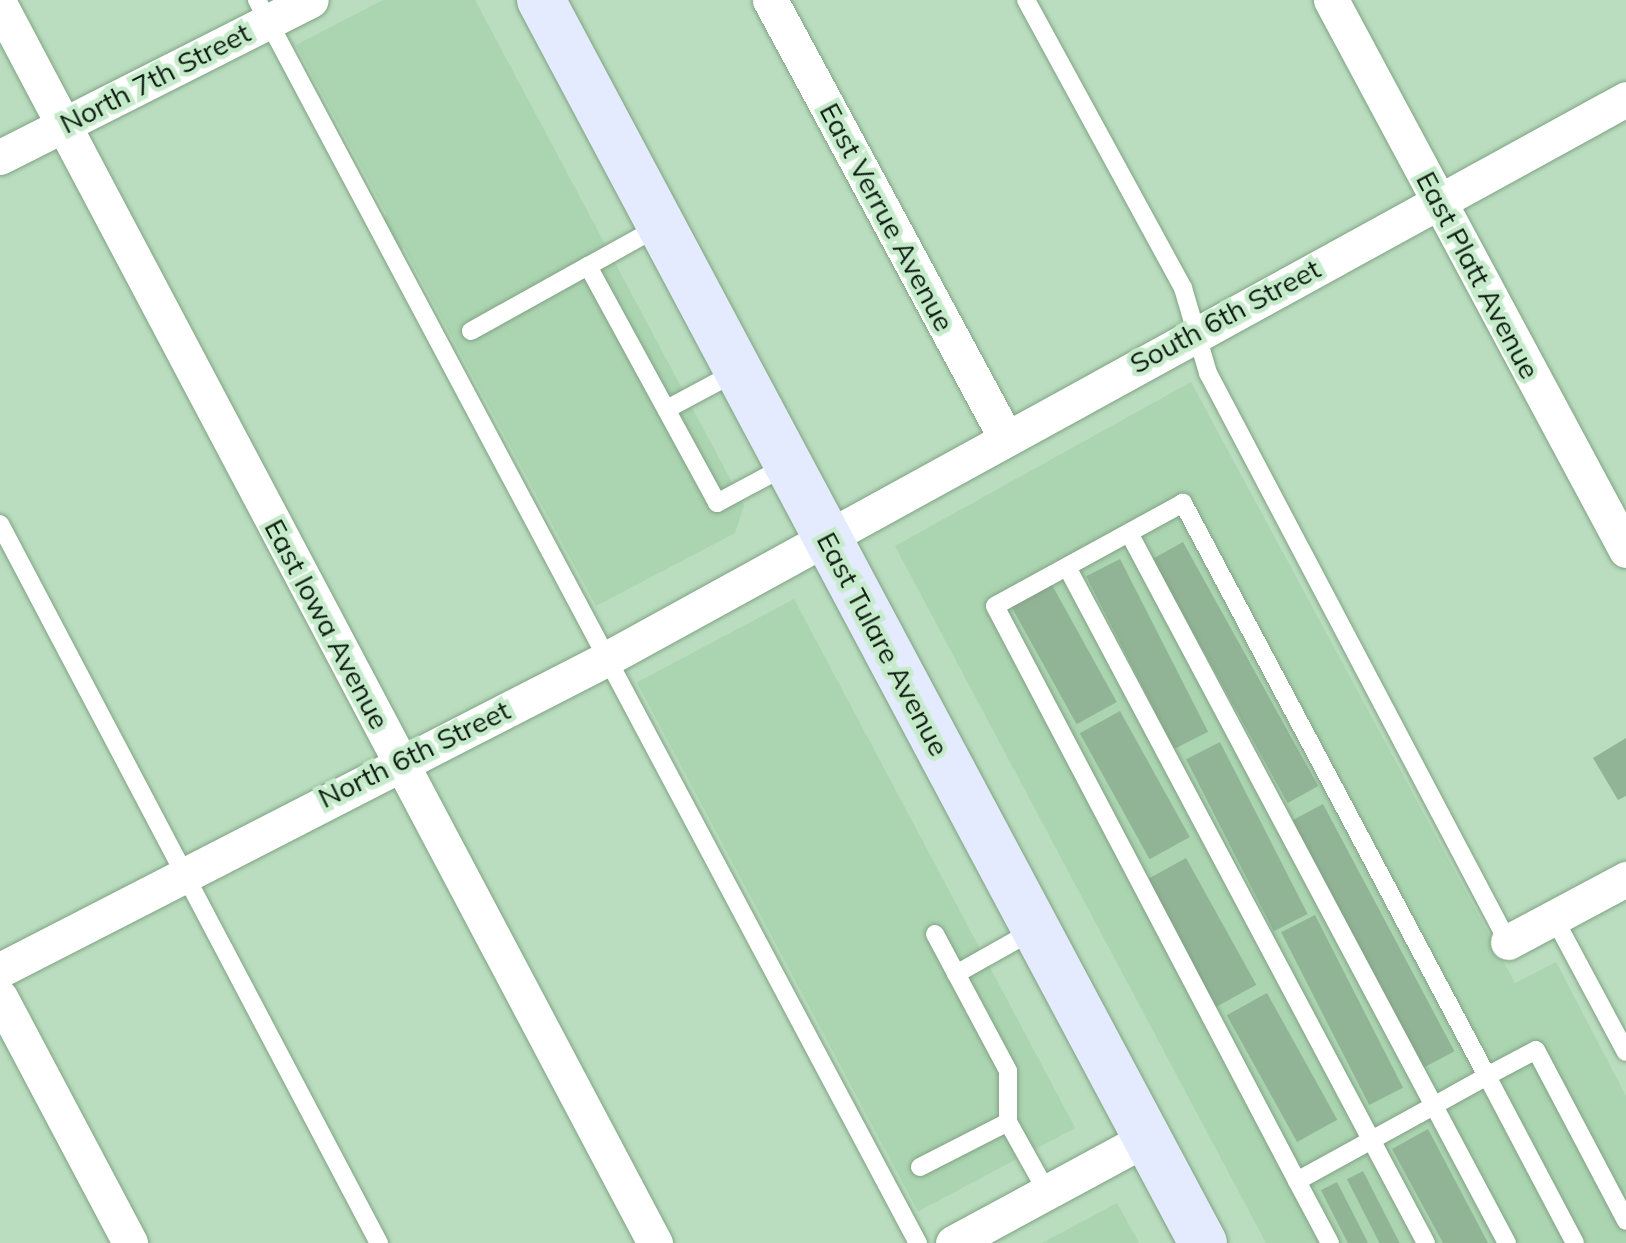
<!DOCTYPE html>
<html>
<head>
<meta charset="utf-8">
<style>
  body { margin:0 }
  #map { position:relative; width:1626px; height:1243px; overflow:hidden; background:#b9ddbe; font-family:Mulish,sans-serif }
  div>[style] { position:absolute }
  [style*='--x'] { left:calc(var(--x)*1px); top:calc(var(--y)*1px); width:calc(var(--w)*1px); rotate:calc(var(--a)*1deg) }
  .built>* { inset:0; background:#abd4b0; transform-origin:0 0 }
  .building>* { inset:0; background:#92b496; transform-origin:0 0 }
  .roads { filter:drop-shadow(0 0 2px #80a284) drop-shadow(0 0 2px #80a284) }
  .lane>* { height:18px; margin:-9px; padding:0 9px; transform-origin:9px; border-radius:9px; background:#fff }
  .street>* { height:35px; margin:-17.5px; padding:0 17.5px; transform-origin:17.5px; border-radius:17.5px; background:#fff }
  .secondary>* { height:48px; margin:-24px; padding:0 24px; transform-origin:24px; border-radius:24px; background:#e4ebfe }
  span { translate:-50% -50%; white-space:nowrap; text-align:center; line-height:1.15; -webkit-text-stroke:9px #c6ebcb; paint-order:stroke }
  .street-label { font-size:28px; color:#0e1b10 }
</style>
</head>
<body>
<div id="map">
  <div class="built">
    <div style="clip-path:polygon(383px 0,475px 0,744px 505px,735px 533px,596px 606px,404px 248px,391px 253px,374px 222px,387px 215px,296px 45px)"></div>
    <div style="clip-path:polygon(1191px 382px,1515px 983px,1556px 962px,1626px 1096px,1626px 1243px,1266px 1243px,895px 546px)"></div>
    <div style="left:794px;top:599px;width:599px;height:178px;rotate:62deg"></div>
    <div style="clip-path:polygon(1117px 1203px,1139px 1243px,1042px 1243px)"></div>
  </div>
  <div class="building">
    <div style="left:1183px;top:542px;width:279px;height:35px;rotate:61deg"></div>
    <div style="left:1120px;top:559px;width:194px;height:38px;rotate:63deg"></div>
    <div style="left:1047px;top:576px;width:144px;height:46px;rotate:61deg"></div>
    <div style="left:1120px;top:711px;width:144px;height:46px;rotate:61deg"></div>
    <div style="clip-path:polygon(1626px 738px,1626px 796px,1618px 800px,1593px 758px)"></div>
    <div style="left:1220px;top:742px;width:193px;height:38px;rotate:63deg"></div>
    <div style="left:1323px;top:804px;width:280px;height:36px;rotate:62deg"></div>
    <div style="left:1186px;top:858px;width:145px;height:46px;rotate:61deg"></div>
    <div style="left:1315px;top:915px;width:194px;height:38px;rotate:63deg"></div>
    <div style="left:1267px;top:993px;width:145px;height:46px;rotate:61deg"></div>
    <div style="clip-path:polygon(1428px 1129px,1488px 1243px,1443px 1243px,1392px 1149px)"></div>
    <div style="left:1363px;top:1171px;width:81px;height:18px;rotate:63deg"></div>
    <div style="left:1337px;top:1182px;width:68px;height:18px;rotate:63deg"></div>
  </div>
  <div class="roads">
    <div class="lane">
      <div style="--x:257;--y:0;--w:1408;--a:62"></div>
      <div style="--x:1026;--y:0;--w:328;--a:61.4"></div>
      <div style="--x:1183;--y:288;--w:89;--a:73.6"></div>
      <div style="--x:1208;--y:373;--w:643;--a:62.2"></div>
      <div style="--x:660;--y:226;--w:82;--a:150.9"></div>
      <div style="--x:588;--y:266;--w:270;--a:61.4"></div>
      <div style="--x:717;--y:503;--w:81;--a:-28.2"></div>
      <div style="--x:471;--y:331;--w:134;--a:-29.1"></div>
      <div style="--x:667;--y:409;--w:81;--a:-28.2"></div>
      <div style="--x:0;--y:524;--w:813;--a:62.21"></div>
      <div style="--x:1129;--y:533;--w:804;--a:61.97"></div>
      <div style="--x:1067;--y:567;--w:765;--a:62.03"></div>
      <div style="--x:1554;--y:918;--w:152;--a:61.8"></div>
      <div style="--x:935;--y:934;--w:155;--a:61.9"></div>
      <div style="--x:1008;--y:1071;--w:51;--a:90"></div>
      <div style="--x:956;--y:974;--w:90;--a:-29.4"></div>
      <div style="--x:920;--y:1167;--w:99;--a:-27.1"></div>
      <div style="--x:1008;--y:1122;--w:80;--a:60.9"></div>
      <div style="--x:1297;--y:1181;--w:70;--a:62"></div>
      <div style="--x:1575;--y:1243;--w:189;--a:-117.8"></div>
      <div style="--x:1487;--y:1076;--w:649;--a:-117.95"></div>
      <div style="--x:1183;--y:503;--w:214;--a:151.3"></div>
      <div style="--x:995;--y:606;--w:649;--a:62.29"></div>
      <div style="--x:1297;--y:1181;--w:158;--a:-28.8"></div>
      <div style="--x:1435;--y:1105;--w:60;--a:-29.1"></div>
      <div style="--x:1487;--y:1076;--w:55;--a:-28"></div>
      <div style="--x:1536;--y:1050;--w:193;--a:62.2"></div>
    </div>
    <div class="street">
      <div style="--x:770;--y:0;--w:493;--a:61.7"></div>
      <div style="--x:1331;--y:0;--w:624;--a:61.79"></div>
      <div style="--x:0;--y:5;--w:1401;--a:62.12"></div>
      <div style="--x:0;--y:157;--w:348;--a:-26.8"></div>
      <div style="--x:1508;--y:942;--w:134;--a:-28.1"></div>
      <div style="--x:0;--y:970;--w:683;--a:-27.16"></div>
      <div style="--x:608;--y:658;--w:1161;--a:-28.77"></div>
      <div style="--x:0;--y:997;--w:278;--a:62.1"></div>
      <div style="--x:953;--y:1243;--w:221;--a:-28.4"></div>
    </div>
    <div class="secondary">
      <div style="--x:541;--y:0;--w:1408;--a:61.96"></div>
    </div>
  </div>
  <div class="street-label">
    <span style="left:155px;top:78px;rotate:-27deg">North 7th Street</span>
    <span style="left:887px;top:217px;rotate:62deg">East Verrue Avenue</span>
    <span style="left:1478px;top:275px;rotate:62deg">East Platt Avenue</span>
    <span style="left:1225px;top:316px;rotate:-28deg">South 6th Street</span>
    <span style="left:327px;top:624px;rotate:62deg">East Iowa Avenue</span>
    <span style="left:883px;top:644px;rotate:62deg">East Tulare Avenue</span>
    <span style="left:414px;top:754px;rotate:-26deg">North 6th Street</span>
  </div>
</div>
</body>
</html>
